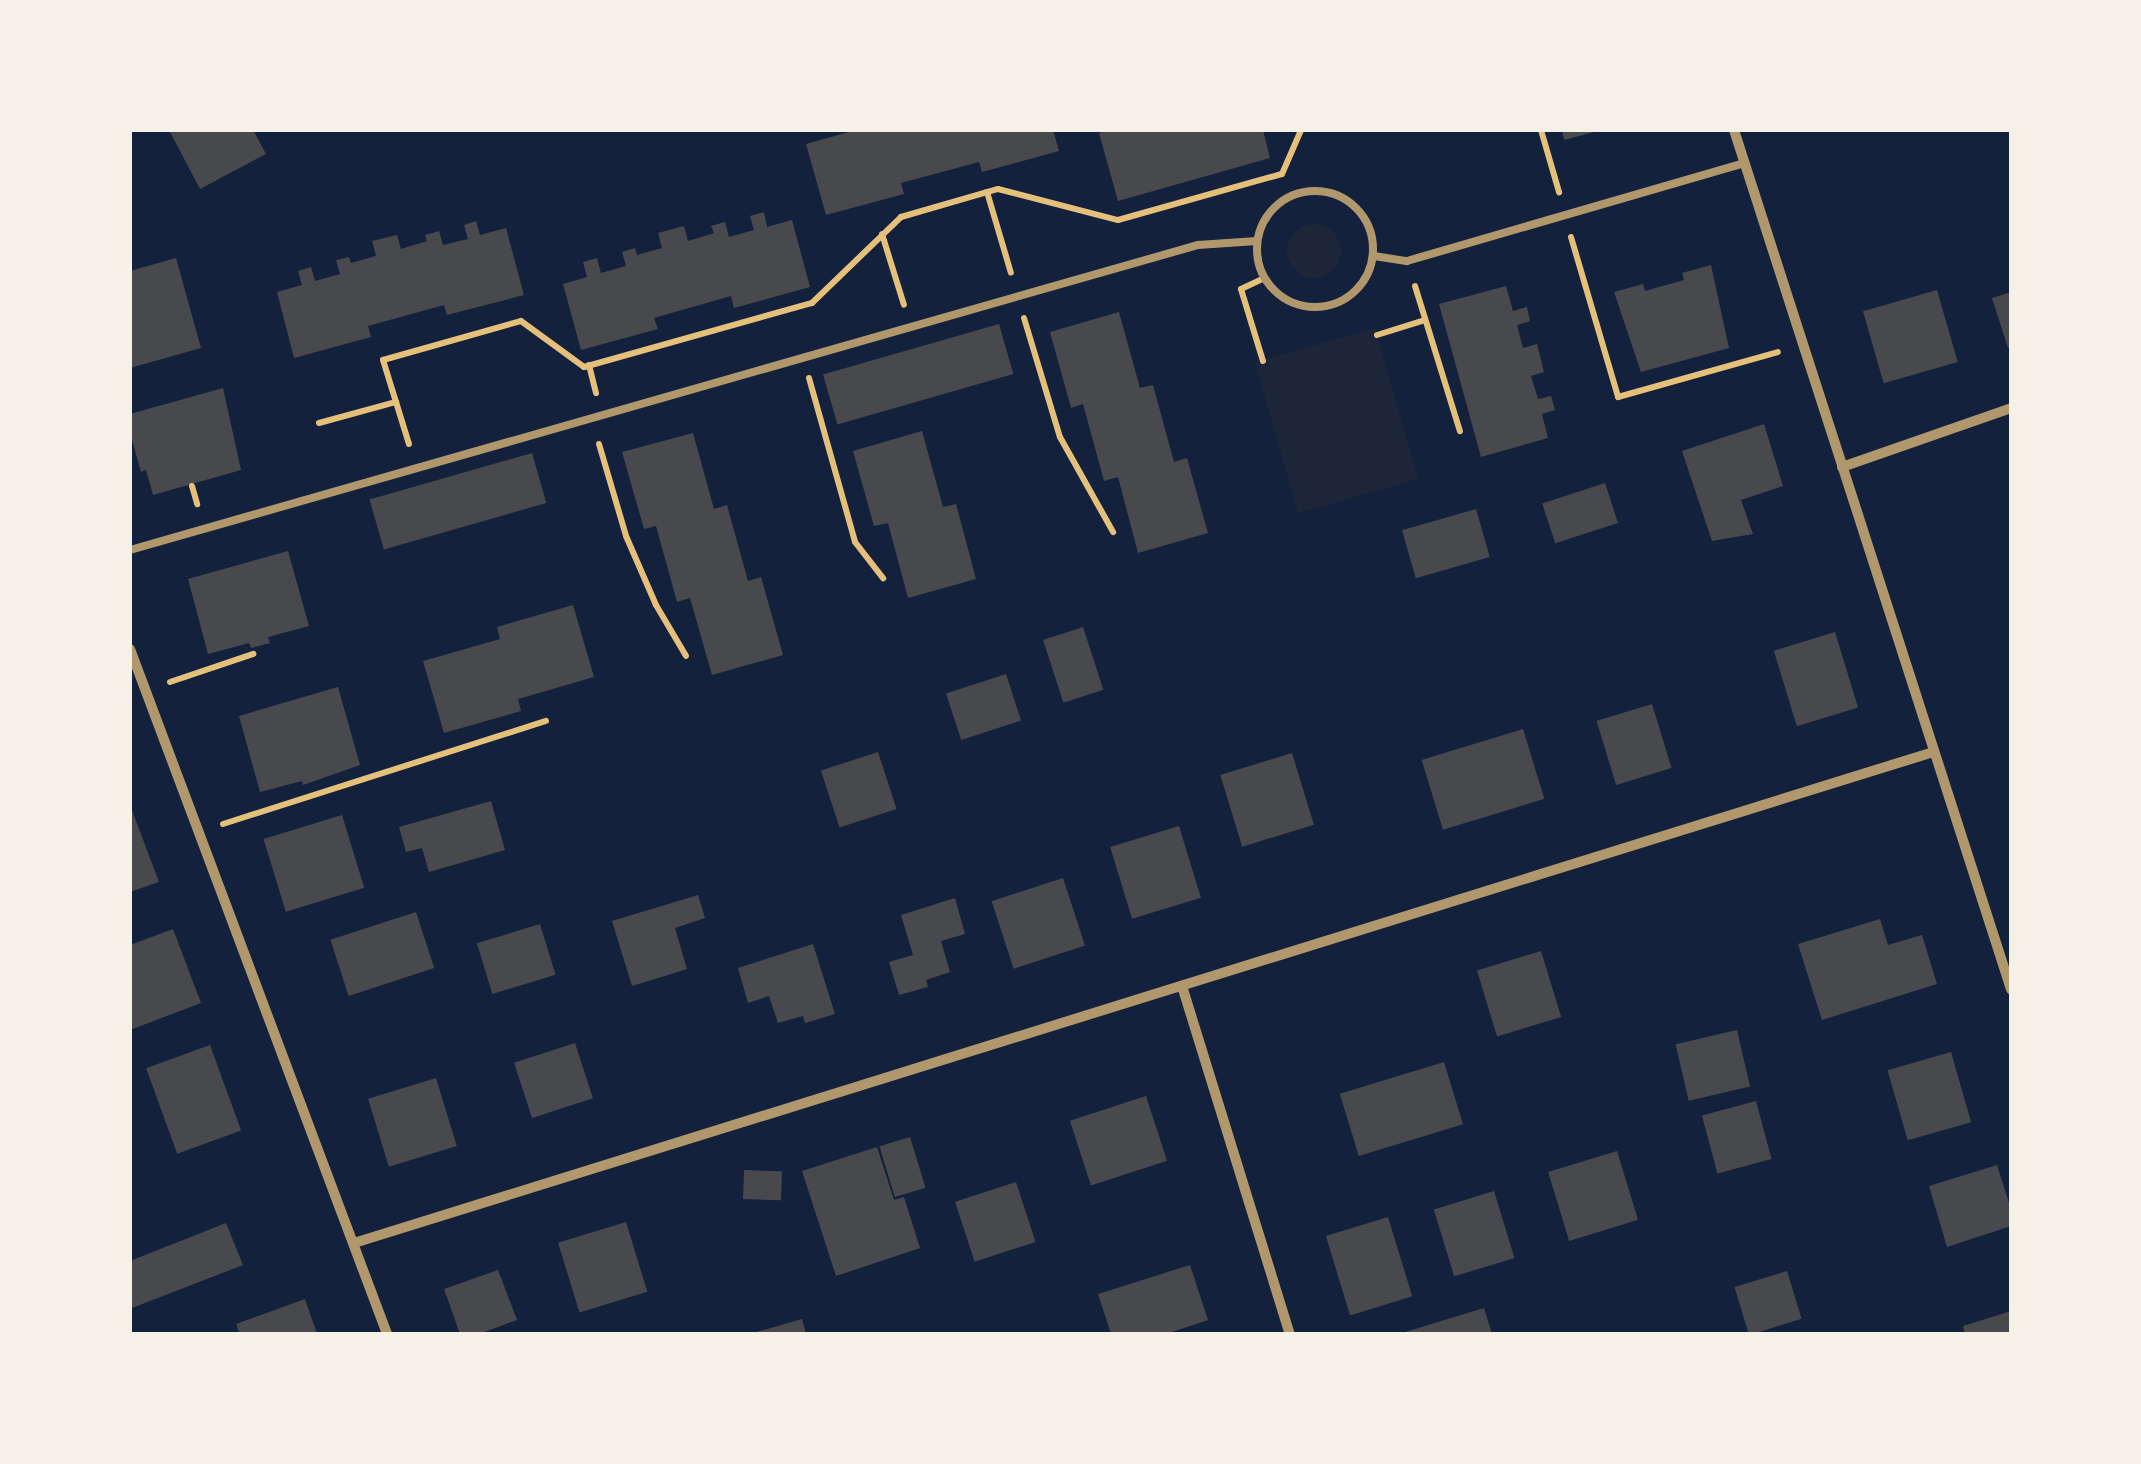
<!DOCTYPE html>
<html>
<head>
<meta charset="utf-8">
<style>
  body { margin:0 }
  #map { position:relative; width:2141px; height:1464px; overflow:hidden; background:#14213d; font-family:"Work Sans",sans-serif }
  div>[style] { position:absolute }
  [style*='--x'] { left:calc(var(--x)*1px); top:calc(var(--y)*1px); width:calc(var(--w)*1px); rotate:calc(var(--a)*1deg) }
  .green>* { inset:0; background:#1d2539; transform-origin:0 0 }
  .round { border-radius:50% }
  .building>* { inset:0; background:#48494c; transform-origin:0 0 }
  .path>* { height:6px; margin:-3px; padding:0 3px; transform-origin:3px; border-radius:3px; background:#e5c07b }
  .service>* { height:8px; margin:-4px; padding:0 4px; transform-origin:4px; border-radius:4px; background:#b1986c }
  .service>.ring { margin:-4px; padding:0; box-sizing:content-box; background:none; border:8px solid #b1986c; border-radius:50% }
  .minor>* { height:10px; margin:-5px; padding:0 5px; transform-origin:5px; border-radius:5px; background:#b1986c }
  span { translate:-50% -50%; white-space:nowrap; text-align:center; line-height:1.15; -webkit-text-stroke:9px #f6f1e7; paint-order:stroke }
  .frame { position:absolute; inset:0; border:132px solid #f6f1e7; pointer-events:none }
</style>
</head>
<body>
<div id="map">
  <div class="green">
    <div class="round" style="left:1287px;top:224px;width:54px;height:54px"></div>
    <div style="left:1375px;top:328px;width:157px;height:125px;rotate:74deg"></div>
  </div>
  <div class="building">
    <div style="clip-path:polygon(169px 130px,253px 130px,266px 154px,200px 189px)"></div>
    <div style="clip-path:polygon(856px 130px,1053px 130px,1059px 151px,982px 172px,979px 162px,901px 183px,904px 194px,826px 215px,806px 144px)"></div>
    <div style="clip-path:polygon(1110px 130px,1263px 130px,1270px 158px,1118px 201px,1099px 133px)"></div>
    <div style="clip-path:polygon(1562px 130px,1598px 130px,1598px 131px,1564px 140px)"></div>
    <div style="clip-path:polygon(764px 212px,767px 227px,792px 220px,810px 287px,734px 308px,731px 296px,654px 318px,658px 329px,581px 350px,563px 284px,587px 277px,583px 262px,597px 258px,601px 273px,626px 266px,622px 252px,635px 248px,637px 255px,662px 248px,658px 233px,684px 226px,688px 241px,714px 233px,711px 226px,725px 222px,729px 237px,754px 230px,750px 216px)"></div>
    <div style="clip-path:polygon(476px 221px,480px 235px,506px 228px,524px 295px,447px 315px,444px 305px,368px 326px,371px 337px,294px 358px,277px 292px,302px 285px,298px 271px,311px 267px,315px 281px,340px 274px,336px 260px,349px 257px,351px 263px,376px 256px,372px 241px,397px 235px,401px 249px,427px 241px,425px 235px,439px 231px,443px 245px,468px 239px,464px 225px)"></div>
    <div style="clip-path:polygon(176px 258px,201px 348px,130px 368px,130px 271px)"></div>
    <div style="clip-path:polygon(1711px 265px,1729px 348px,1641px 372px,1614px 292px,1643px 284px,1645px 291px,1684px 280px,1682px 273px)"></div>
    <div style="clip-path:polygon(1506px 286px,1513px 311px,1527px 307px,1530px 321px,1517px 325px,1523px 348px,1537px 344px,1544px 372px,1531px 376px,1538px 399px,1551px 396px,1555px 410px,1542px 414px,1548px 438px,1481px 457px,1439px 304px)"></div>
    <div style="left:1937px;top:290px;width:75px;height:77px;rotate:74deg"></div>
    <div style="clip-path:polygon(2011px 292px,2011px 347px,2008px 348px,1992px 298px)"></div>
    <div style="clip-path:polygon(1119px 312px,1140px 388px,1153px 385px,1174px 462px,1187px 458px,1208px 533px,1138px 553px,1118px 477px,1104px 481px,1083px 404px,1071px 408px,1050px 332px)"></div>
    <div style="left:999px;top:324px;width:52px;height:183px;rotate:74deg"></div>
    <div style="clip-path:polygon(223px 388px,241px 470px,153px 495px,146px 470px,141px 472px,130px 433px,130px 414px)"></div>
    <div style="clip-path:polygon(1764px 424px,1783px 486px,1741px 500px,1753px 534px,1712px 541px,1682px 451px)"></div>
    <div style="clip-path:polygon(922px 431px,943px 507px,956px 504px,976px 579px,908px 598px,888px 523px,874px 526px,853px 451px)"></div>
    <div style="clip-path:polygon(693px 433px,714px 509px,727px 505px,748px 581px,761px 577px,783px 655px,712px 675px,690px 598px,677px 602px,656px 526px,644px 529px,622px 452px)"></div>
    <div style="left:532px;top:453px;width:52px;height:169px;rotate:74deg"></div>
    <div style="left:1605px;top:483px;width:42px;height:66px;rotate:72deg"></div>
    <div style="left:1476px;top:509px;width:50px;height:77px;rotate:74deg"></div>
    <div style="clip-path:polygon(288px 551px,309px 626px,268px 637px,270px 643px,251px 648px,249px 643px,208px 654px,188px 579px)"></div>
    <div style="clip-path:polygon(573px 605px,594px 677px,518px 699px,521px 711px,444px 733px,423px 661px,500px 639px,497px 627px)"></div>
    <div style="left:1083px;top:627px;width:66px;height:42px;rotate:72deg"></div>
    <div style="left:1835px;top:632px;width:79px;height:64px;rotate:73deg"></div>
    <div style="left:1006px;top:674px;width:49px;height:63px;rotate:72deg"></div>
    <div style="clip-path:polygon(338px 687px,360px 765px,303px 785px,302px 781px,260px 792px,239px 716px)"></div>
    <div style="left:1652px;top:704px;width:67px;height:58px;rotate:73deg"></div>
    <div style="left:1523px;top:729px;width:73px;height:106px;rotate:73deg"></div>
    <div style="left:878px;top:752px;width:60px;height:60px;rotate:72deg"></div>
    <div style="left:1292px;top:753px;width:75px;height:75px;rotate:73deg"></div>
    <div style="clip-path:polygon(491px 801px,505px 850px,429px 872px,422px 848px,406px 852px,399px 827px)"></div>
    <div style="clip-path:polygon(130px 805px,159px 882px,130px 892px)"></div>
    <div style="left:342px;top:815px;width:76px;height:82px;rotate:73deg"></div>
    <div style="left:1179px;top:826px;width:75px;height:72px;rotate:73deg"></div>
    <div style="left:1063px;top:878px;width:71px;height:75px;rotate:72deg"></div>
    <div style="clip-path:polygon(698px 895px,705px 918px,675px 928px,687px 969px,632px 986px,612px 921px)"></div>
    <div style="clip-path:polygon(955px 898px,965px 934px,941px 941px,950px 972px,926px 980px,928px 987px,899px 995px,889px 962px,913px 955px,901px 915px)"></div>
    <div style="left:416px;top:912px;width:59px;height:90px;rotate:72deg"></div>
    <div style="clip-path:polygon(1880px 919px,1888px 945px,1922px 935px,1937px 984px,1822px 1020px,1798px 944px)"></div>
    <div style="left:540px;top:924px;width:53px;height:66px;rotate:73deg"></div>
    <div style="clip-path:polygon(173px 929px,201px 1003px,130px 1030px,130px 945px)"></div>
    <div style="clip-path:polygon(813px 944px,835px 1014px,805px 1023px,803px 1016px,778px 1023px,769px 996px,748px 1003px,738px 968px)"></div>
    <div style="left:1541px;top:951px;width:69px;height:67px;rotate:73deg"></div>
    <div style="left:1737px;top:1030px;width:58px;height:63px;rotate:77deg"></div>
    <div style="left:575px;top:1043px;width:58px;height:64px;rotate:72deg"></div>
    <div style="left:210px;top:1045px;width:91px;height:68px;rotate:70deg"></div>
    <div style="left:1951px;top:1052px;width:73px;height:66px;rotate:74deg"></div>
    <div style="left:1444px;top:1062px;width:65px;height:109px;rotate:73deg"></div>
    <div style="left:436px;top:1078px;width:71px;height:71px;rotate:73deg"></div>
    <div style="left:1146px;top:1096px;width:68px;height:80px;rotate:72deg"></div>
    <div style="left:1756px;top:1101px;width:60px;height:56px;rotate:75deg"></div>
    <div style="left:910px;top:1137px;width:53px;height:32px;rotate:73deg"></div>
    <div style="clip-path:polygon(877px 1147px,894px 1200px,904px 1197px,920px 1248px,836px 1276px,802px 1171px)"></div>
    <div style="left:1617px;top:1151px;width:72px;height:72px;rotate:73deg"></div>
    <div style="clip-path:polygon(1997px 1165px,2011px 1209px,2011px 1226px,1947px 1247px,1929px 1186px)"></div>
    <div style="left:744px;top:1170px;width:38px;height:29px;rotate:2deg"></div>
    <div style="left:1016px;top:1182px;width:63px;height:64px;rotate:72deg"></div>
    <div style="left:1494px;top:1191px;width:70px;height:63px;rotate:73deg"></div>
    <div style="left:1388px;top:1217px;width:83px;height:65px;rotate:73deg"></div>
    <div style="left:626px;top:1222px;width:73px;height:71px;rotate:73deg"></div>
    <div style="clip-path:polygon(226px 1223px,243px 1265px,132px 1308px,130px 1261px)"></div>
    <div style="clip-path:polygon(1190px 1265px,1208px 1320px,1166px 1334px,1111px 1334px,1098px 1294px)"></div>
    <div style="clip-path:polygon(498px 1270px,517px 1320px,479px 1334px,460px 1334px,444px 1289px)"></div>
    <div style="left:1787px;top:1271px;width:50px;height:55px;rotate:73deg"></div>
    <div style="clip-path:polygon(305px 1299px,317px 1334px,240px 1334px,236px 1324px)"></div>
    <div style="clip-path:polygon(1484px 1308px,1492px 1334px,1402px 1334px,1402px 1333px)"></div>
    <div style="clip-path:polygon(2011px 1311px,2011px 1334px,1965px 1334px,1963px 1326px)"></div>
    <div style="clip-path:polygon(802px 1319px,806px 1334px,753px 1334px,753px 1333px)"></div>
  </div>
  <div class="path">
    <div style="--x:1541;--y:130;--w:65;--a:73.8"></div>
    <div style="--x:987;--y:192;--w:84;--a:73.5"></div>
    <div style="--x:882;--y:234;--w:74;--a:72.8"></div>
    <div style="--x:1571;--y:237;--w:167;--a:73.6"></div>
    <div style="--x:1618;--y:397;--w:166;--a:-15.7"></div>
    <div style="--x:1415;--y:286;--w:152;--a:72.8"></div>
    <div style="--x:1024;--y:318;--w:124;--a:73.2"></div>
    <div style="--x:1060;--y:437;--w:109;--a:60.8"></div>
    <div style="--x:1377;--y:335;--w:50;--a:-17.4"></div>
    <div style="--x:1263;--y:361;--w:75;--a:-107"></div>
    <div style="--x:1241;--y:289;--w:26;--a:-25"></div>
    <div style="--x:589;--y:365;--w:29;--a:76"></div>
    <div style="--x:809;--y:378;--w:170;--a:74.3"></div>
    <div style="--x:855;--y:542;--w:46;--a:52.1"></div>
    <div style="--x:319;--y:423;--w:80;--a:-15.3"></div>
    <div style="--x:409;--y:444;--w:88;--a:-107.2"></div>
    <div style="--x:383;--y:360;--w:143;--a:-15.8"></div>
    <div style="--x:521;--y:321;--w:78;--a:36.1"></div>
    <div style="--x:584;--y:367;--w:237;--a:-15.7"></div>
    <div style="--x:812;--y:303;--w:124;--a:-44"></div>
    <div style="--x:901;--y:217;--w:101;--a:-16.1"></div>
    <div style="--x:998;--y:189;--w:124;--a:14.5"></div>
    <div style="--x:1118;--y:220;--w:170;--a:-15.7"></div>
    <div style="--x:1282;--y:174;--w:48;--a:-66.6"></div>
    <div style="--x:599;--y:444;--w:96;--a:73.6"></div>
    <div style="--x:626;--y:536;--w:75;--a:66.5"></div>
    <div style="--x:656;--y:605;--w:59;--a:59.5"></div>
    <div style="--x:192;--y:486;--w:19;--a:74"></div>
    <div style="--x:170;--y:682;--w:88;--a:-18.6"></div>
    <div style="--x:223;--y:824;--w:339;--a:-17.7"></div>
  </div>
  <div class="service">
    <div class="ring" style="left:1257px;top:191px;width:108px;height:108px"></div>
    <div style="--x:1374;--y:256;--w:33;--a:9"></div>
    <div style="--x:1407;--y:261;--w:352;--a:-16.2"></div>
    <div style="--x:130;--y:550;--w:1111;--a:-15.94"></div>
    <div style="--x:1198;--y:245;--w:59;--a:-3.9"></div>
  </div>
  <div class="minor">
    <div style="--x:1734;--y:130;--w:903;--a:72.13"></div>
    <div style="--x:1842;--y:467;--w:179;--a:-19.2"></div>
    <div style="--x:130;--y:649;--w:732;--a:69.43"></div>
    <div style="--x:1182;--y:986;--w:364;--a:72.8"></div>
    <div style="--x:354;--y:1243;--w:1654;--a:-17.27"></div>
  </div>
  <div class="frame"></div>
</div>
</body>
</html>
